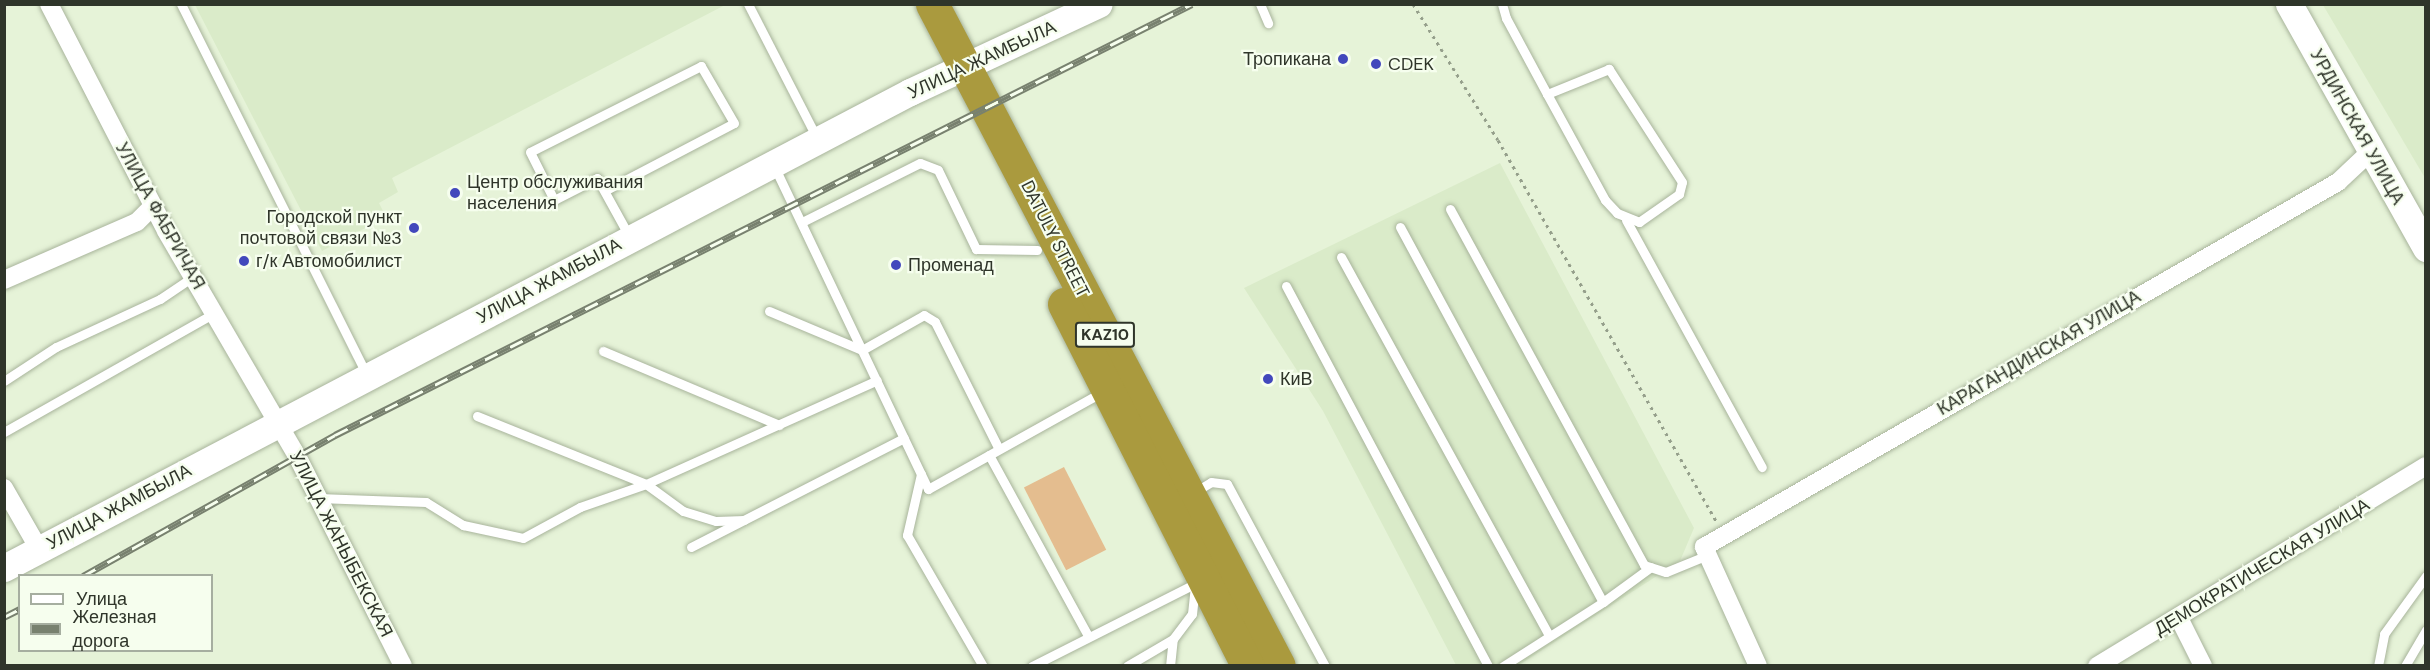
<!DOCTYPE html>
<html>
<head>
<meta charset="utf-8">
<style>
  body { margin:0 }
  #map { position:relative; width:2430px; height:670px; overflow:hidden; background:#e6f3d8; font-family:"DM Sans",sans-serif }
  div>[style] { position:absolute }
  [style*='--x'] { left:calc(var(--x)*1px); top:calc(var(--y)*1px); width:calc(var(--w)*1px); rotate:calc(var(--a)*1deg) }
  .built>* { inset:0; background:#daebc9 }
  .green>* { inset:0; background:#e4bd8f; transform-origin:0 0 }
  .path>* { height:3px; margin-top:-1.5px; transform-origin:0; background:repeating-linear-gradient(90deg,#959f8b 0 3px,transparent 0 7.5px) }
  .roads { filter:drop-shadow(0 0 2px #a8b49b) drop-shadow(0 0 2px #a8b49b) }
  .lane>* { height:9px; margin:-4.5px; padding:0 4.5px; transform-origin:4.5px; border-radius:4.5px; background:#fff }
  .street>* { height:18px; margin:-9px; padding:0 9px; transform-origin:9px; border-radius:9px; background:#fff }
  .secondary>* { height:27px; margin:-13.5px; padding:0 13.5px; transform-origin:13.5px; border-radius:13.5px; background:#fff }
  .highway>* { height:33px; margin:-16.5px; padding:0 16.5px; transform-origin:16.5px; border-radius:16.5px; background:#aa9a3e }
  .rail>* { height:7px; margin-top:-3.5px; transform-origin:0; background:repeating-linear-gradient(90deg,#f6feee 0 14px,#78816f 0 28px); box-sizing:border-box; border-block:2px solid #78816f }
  .dots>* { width:16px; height:16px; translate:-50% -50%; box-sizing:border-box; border:3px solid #f6feee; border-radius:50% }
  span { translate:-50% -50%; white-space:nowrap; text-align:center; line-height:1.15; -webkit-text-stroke:4.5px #f6feee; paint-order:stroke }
  .shield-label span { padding:2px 4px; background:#f6feee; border:2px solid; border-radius:4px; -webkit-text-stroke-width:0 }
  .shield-label { font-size:16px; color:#2f352a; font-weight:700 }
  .poi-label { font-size:18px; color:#2f352a }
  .right { translate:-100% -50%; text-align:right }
  .left { translate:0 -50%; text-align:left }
  .street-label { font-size:18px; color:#2f352a }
  .frame { position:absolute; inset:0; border:6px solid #2f352a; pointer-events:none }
  .legend { position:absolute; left:18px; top:574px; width:195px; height:78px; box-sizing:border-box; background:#f6feee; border:2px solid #a6aea0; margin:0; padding:8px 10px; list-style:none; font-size:18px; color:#2f352a }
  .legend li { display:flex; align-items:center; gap:12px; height:30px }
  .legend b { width:30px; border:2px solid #a6aea0 }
</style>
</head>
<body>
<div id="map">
  <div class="built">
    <div style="clip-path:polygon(195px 5px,725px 5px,392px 178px,398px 192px,379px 203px,386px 217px,322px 251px)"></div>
    <div style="clip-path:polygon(2323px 5px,2425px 5px,2425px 178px)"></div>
    <div style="clip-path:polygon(1500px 163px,1694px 528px,1680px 561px,1519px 665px,1456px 665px,1323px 411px,1244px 288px)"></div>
  </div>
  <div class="green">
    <div style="left:1064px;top:467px;width:93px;height:45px;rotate:63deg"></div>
  </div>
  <div class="path">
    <div style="--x:1413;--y:4;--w:160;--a:58"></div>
    <div style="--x:1498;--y:140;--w:439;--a:60.2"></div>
  </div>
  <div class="roads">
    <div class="lane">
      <div style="--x:181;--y:4;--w:415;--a:63.4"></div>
      <div style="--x:748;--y:4;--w:151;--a:62.8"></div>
      <div style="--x:1260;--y:4;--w:21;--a:67"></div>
      <div style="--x:1502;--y:4;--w:15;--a:74"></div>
      <div style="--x:1506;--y:18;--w:86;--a:61.7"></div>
      <div style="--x:1547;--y:94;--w:121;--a:61.3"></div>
      <div style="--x:1605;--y:200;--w:18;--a:47"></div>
      <div style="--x:1617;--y:213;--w:24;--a:22"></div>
      <div style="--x:1639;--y:222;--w:49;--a:-35"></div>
      <div style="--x:1679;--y:194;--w:12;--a:-76"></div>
      <div style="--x:1682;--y:182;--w:135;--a:-122.9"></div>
      <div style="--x:1609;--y:69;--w:67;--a:158"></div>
      <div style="--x:774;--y:166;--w:358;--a:64.5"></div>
      <div style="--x:928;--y:489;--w:201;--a:-29.1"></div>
      <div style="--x:606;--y:190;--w:144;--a:-27.6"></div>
      <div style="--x:734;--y:123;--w:66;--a:-120.1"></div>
      <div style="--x:701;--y:66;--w:191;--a:153.3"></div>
      <div style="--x:530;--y:152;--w:54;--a:63.4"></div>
      <div style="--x:554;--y:200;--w:48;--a:-27.1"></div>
      <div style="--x:597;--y:178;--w:66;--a:61.1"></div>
      <div style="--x:1450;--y:209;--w:405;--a:61.4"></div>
      <div style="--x:1644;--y:565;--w:23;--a:18"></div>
      <div style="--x:1666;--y:572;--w:42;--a:-22.3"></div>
      <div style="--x:1626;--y:220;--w:282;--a:61.2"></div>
      <div style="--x:802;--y:222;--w:132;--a:-26.6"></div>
      <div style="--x:920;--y:163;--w:19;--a:21"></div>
      <div style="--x:938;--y:170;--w:88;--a:64.3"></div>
      <div style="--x:976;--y:249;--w:61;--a:0.9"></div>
      <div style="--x:1400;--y:227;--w:426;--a:61.6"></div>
      <div style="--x:1603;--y:602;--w:59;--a:-36.1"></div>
      <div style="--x:1341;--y:257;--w:432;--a:61.2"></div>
      <div style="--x:1286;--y:286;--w:430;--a:62"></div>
      <div style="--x:769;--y:311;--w:101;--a:22.8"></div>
      <div style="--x:862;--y:350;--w:71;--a:-29.4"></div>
      <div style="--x:924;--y:315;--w:13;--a:32"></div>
      <div style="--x:935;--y:322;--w:142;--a:63.3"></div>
      <div style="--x:603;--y:351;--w:191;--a:22.8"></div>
      <div style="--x:4;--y:381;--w:62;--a:-33.2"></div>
      <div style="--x:56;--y:347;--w:115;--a:-24.8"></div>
      <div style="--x:160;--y:299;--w:40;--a:-34"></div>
      <div style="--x:477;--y:416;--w:182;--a:21.9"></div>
      <div style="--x:646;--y:484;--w:46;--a:36.1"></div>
      <div style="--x:683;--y:511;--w:34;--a:17"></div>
      <div style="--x:716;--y:521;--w:28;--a:-2"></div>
      <div style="--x:4;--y:432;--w:241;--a:-29.5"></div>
      <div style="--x:989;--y:455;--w:206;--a:61.3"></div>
      <div style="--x:921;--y:474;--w:63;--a:102.9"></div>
      <div style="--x:907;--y:535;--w:151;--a:59.9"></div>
      <div style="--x:1193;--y:493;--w:21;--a:-31"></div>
      <div style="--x:1211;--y:482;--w:16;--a:7"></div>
      <div style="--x:1227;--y:484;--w:207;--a:61.7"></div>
      <div style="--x:318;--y:498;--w:108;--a:2.1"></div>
      <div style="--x:426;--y:502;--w:44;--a:31.9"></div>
      <div style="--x:463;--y:525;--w:61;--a:12.2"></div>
      <div style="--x:523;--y:538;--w:65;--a:-28.5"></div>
      <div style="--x:580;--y:507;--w:70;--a:-19.2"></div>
      <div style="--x:646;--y:484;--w:253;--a:-24.2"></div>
      <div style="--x:691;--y:547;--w:239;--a:-27.1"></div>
      <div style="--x:1032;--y:666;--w:188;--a:-26.8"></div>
      <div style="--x:1127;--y:666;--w:53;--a:-30.4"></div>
      <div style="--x:1173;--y:639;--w:31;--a:-53"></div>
      <div style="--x:1192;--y:614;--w:27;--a:-84"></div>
      <div style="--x:1170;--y:666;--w:27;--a:-84"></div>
      <div style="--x:1503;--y:666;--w:119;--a:-32.6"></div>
      <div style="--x:2378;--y:666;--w:33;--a:-79"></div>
      <div style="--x:2384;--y:634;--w:72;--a:-54.1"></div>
      <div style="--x:2405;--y:666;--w:42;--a:-59.7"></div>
    </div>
    <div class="street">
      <div style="--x:49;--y:4;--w:255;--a:62.7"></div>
      <div style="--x:166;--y:231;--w:260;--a:59.8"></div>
      <div style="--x:297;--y:456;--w:235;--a:63.2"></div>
      <div style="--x:4;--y:280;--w:145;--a:-23.6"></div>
      <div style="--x:137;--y:222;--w:23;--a:-45"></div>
      <div style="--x:4;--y:488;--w:70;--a:60.2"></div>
      <div style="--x:2179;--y:618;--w:54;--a:63.4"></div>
      <div style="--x:1758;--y:666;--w:131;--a:-114.4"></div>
      <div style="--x:1704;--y:547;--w:732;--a:-29.93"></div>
      <div style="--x:2338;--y:182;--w:44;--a:-43.2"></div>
      <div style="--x:2097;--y:666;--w:385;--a:-31.3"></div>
    </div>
    <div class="secondary">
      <div style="--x:2289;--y:4;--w:280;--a:60.7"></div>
      <div style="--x:4;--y:568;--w:1023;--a:-27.72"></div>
      <div style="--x:910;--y:92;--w:208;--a:-25"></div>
    </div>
    <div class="highway">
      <div style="--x:932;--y:4;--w:747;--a:62.34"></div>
      <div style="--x:1064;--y:304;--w:406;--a:63.1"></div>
    </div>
  </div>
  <div class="rail">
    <div style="--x:83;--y:576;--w:289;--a:-29.2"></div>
    <div style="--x:335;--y:435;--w:959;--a:-26.7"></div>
    <div style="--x:4;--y:617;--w:18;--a:-27"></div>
  </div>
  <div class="dots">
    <div style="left:1343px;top:59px;background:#4248bc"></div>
    <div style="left:1376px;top:64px;background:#4248bc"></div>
    <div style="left:455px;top:193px;background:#4248bc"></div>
    <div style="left:414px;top:228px;background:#4248bc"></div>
    <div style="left:244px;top:261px;background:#4248bc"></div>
    <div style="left:896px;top:265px;background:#4248bc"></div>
    <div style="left:1268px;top:379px;background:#4248bc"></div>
  </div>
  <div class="shield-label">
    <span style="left:1105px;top:335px">KAZ10</span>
  </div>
  <div class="poi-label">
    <span class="right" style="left:1331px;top:59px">Тропикана</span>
    <span class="left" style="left:1388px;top:64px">CDEK</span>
    <span class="left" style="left:467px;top:193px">Центр обслуживания<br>наcеления</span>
    <span class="right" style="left:402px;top:228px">Городской пункт<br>почтовой связи №3</span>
    <span class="left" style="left:256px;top:261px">г/к Автомобилист</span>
    <span class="left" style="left:908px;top:265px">Променад</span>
    <span class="left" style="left:1280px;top:379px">КиВ</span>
  </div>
  <div class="street-label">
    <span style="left:982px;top:60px;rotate:-25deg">УЛИЦА ЖАМБЫЛА</span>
    <span style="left:2357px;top:127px;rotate:61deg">УРДИНСКАЯ УЛИЦА</span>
    <span style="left:160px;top:216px;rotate:61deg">УЛИЦА ФАБРИЧАЯ</span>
    <span style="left:1055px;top:239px;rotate:63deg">DATULY STREET</span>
    <span style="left:549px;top:281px;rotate:-28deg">УЛИЦА ЖАМБЫЛА</span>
    <span style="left:2039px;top:353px;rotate:-30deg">КАРАГАНДИНСКАЯ УЛИЦА</span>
    <span style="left:119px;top:507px;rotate:-28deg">УЛИЦА ЖАМБЫЛА</span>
    <span style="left:341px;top:544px;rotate:63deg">УЛИЦА ЖАНЫБЕКСКАЯ</span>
    <span style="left:2262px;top:567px;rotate:-31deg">ДЕМОКРАТИЧЕСКАЯ УЛИЦА</span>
  </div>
  <div class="frame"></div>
  <ul class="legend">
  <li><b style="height:8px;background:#fff"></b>Улица</li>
  <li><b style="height:8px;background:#78816f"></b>Железная дорога</li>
  </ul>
</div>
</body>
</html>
